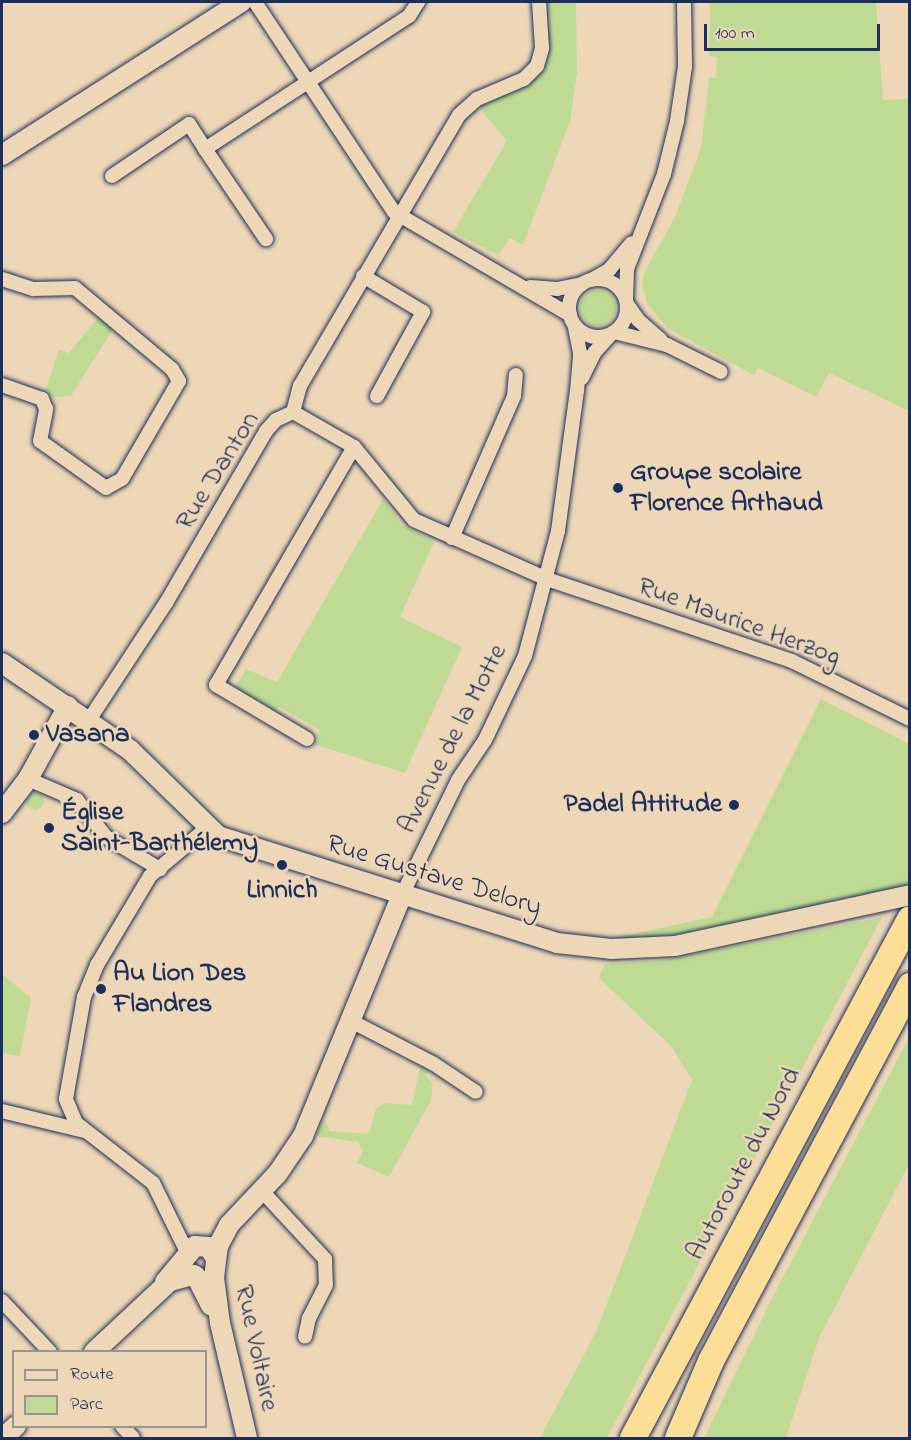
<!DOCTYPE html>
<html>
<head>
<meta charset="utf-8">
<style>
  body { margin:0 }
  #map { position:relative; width:911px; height:1440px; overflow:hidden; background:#edd7b6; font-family:"Indie Flower",sans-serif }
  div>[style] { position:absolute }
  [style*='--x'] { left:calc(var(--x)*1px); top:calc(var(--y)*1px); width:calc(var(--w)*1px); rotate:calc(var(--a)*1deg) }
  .green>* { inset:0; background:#bfdb93 }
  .round { border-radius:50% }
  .roads { filter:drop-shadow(0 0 2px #1b2f5e) drop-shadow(0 0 2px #1b2f5e) }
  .street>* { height:14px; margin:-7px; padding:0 7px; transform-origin:7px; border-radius:7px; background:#edd7b6 }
  .street>.ring { margin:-7px; padding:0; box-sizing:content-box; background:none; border:14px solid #edd7b6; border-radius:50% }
  .secondary>* { height:20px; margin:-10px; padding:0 10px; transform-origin:10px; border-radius:10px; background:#edd7b6 }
  .highway>* { height:26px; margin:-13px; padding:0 13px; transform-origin:13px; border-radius:13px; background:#fcde96 }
  .dots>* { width:16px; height:16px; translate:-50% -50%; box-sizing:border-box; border:3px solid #edd7b6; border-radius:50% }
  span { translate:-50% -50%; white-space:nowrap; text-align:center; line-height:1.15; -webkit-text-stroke:5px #edd7b6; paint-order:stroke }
  .street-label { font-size:27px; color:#1b2f5e }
  .poi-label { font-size:27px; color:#1b2f5e; font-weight:700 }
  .left { translate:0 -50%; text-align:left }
  .right { translate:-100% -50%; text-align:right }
  .frame { position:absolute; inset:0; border:3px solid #1b2f5e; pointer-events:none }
  .legend { position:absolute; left:12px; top:1350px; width:195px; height:78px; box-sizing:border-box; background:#edd7b6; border:2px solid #999493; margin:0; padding:8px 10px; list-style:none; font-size:18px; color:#1b2f5e }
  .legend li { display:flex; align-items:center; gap:12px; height:30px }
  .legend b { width:30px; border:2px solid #999493 }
  .scale { position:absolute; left:704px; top:24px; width:176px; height:27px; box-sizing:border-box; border:3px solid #1b2f5e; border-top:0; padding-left:8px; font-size:18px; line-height:21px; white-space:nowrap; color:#1b2f5e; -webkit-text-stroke:4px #edd7b6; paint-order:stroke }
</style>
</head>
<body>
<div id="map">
  <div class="green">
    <div style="clip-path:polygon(543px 2px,576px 2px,577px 72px,570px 121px,523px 245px,510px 238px,498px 255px,453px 232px,507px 141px,476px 104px,536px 74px)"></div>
    <div style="clip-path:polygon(710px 2px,876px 2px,883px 100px,909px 99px,909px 411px,829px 373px,816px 397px,758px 368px,754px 375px,667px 328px,648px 304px,642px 287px,644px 273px,675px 217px,701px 148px,709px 78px,716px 78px,717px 57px,709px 56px)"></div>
    <div class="round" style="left:580px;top:290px;width:36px;height:36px"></div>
    <div style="clip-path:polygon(99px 317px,113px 329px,71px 396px,53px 397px,45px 392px,59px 350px,69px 353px)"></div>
    <div style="clip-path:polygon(383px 499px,402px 525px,434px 542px,400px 617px,462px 647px,405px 773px,313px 744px,320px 730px,279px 707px,273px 716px,247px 700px,247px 695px,236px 687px,246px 669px,277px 682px)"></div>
    <div style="clip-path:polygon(821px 699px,909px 744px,910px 880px,905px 888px,655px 942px,614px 938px,712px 917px)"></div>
    <div class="round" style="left:26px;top:792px;width:18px;height:18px"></div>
    <div style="clip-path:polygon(882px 917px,607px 1438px,540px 1438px,597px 1330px,692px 1080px,672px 1047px,599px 978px,605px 964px,665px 960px)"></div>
    <div style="clip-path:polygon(2px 974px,31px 998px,20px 1056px,2px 1053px)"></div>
    <div style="clip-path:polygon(909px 1038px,909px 1164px,819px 1338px,786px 1438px,704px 1438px,771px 1300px)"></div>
    <div style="clip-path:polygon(421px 1063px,430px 1068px,426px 1076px,433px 1083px,431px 1100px,389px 1177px,357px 1163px,363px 1151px,358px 1142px,316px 1136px,324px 1119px,330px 1131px,369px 1134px,376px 1108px,385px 1103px,412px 1105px)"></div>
  </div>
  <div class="roads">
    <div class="street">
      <div style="--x:255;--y:2;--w:252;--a:56.5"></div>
      <div style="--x:394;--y:212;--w:204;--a:30.3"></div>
      <div style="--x:205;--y:149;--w:109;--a:55.9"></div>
      <div style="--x:112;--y:176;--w:93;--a:-34"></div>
      <div style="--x:189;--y:124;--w:30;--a:57"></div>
      <div style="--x:205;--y:149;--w:244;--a:-33.1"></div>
      <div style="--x:409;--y:16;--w:17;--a:-57"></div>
      <div style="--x:363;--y:276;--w:70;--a:31"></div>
      <div style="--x:423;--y:312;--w:96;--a:118.7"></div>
      <div class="ring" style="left:569px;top:279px;width:44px;height:44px"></div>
      <div style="--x:2;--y:279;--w:33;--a:18"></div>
      <div style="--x:33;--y:289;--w:42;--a:-1.4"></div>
      <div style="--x:75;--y:288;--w:126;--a:39.9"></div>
      <div style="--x:172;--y:369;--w:14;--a:60"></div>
      <div style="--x:179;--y:381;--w:113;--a:120.2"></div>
      <div style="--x:122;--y:479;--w:18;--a:151"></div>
      <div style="--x:106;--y:488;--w:81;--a:-144.5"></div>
      <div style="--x:40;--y:441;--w:33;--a:-79"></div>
      <div style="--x:46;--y:409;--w:11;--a:-112"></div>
      <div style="--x:42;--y:399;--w:42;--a:-160.7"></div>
      <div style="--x:591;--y:280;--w:21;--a:-29"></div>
      <div style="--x:609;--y:270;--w:35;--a:-50"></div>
      <div style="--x:530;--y:287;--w:27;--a:4"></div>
      <div style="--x:557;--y:289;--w:25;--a:-11"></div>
      <div style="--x:626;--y:299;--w:30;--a:-88"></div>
      <div style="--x:627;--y:269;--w:102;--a:-68.7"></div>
      <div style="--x:664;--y:174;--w:55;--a:-76.2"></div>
      <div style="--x:677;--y:121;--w:55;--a:-81.6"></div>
      <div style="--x:685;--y:67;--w:65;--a:-90.9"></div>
      <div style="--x:627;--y:304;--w:19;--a:55"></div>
      <div style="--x:638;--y:320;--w:30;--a:41"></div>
      <div style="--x:614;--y:332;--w:55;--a:13.8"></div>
      <div style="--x:667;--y:345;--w:60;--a:26.6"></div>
      <div style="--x:582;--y:378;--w:28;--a:-64"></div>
      <div style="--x:594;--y:353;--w:24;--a:-48"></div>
      <div style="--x:293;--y:412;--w:70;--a:29.8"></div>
      <div style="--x:354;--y:447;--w:94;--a:50.6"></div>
      <div style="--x:414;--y:520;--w:145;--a:23.9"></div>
      <div style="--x:547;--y:579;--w:258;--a:18.5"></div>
      <div style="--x:792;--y:661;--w:131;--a:26.2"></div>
      <div style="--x:293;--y:412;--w:27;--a:-75"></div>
      <div style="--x:300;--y:386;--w:314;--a:-59.6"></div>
      <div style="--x:459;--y:115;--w:24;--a:-42"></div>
      <div style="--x:477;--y:99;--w:51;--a:-23.1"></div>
      <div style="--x:524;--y:79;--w:18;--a:-45"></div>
      <div style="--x:537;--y:66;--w:19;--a:-74"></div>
      <div style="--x:542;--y:48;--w:46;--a:-93.7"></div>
      <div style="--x:452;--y:538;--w:155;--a:-66.4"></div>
      <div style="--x:514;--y:396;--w:21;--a:-85"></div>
      <div style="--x:89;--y:720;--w:140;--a:-56.7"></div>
      <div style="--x:166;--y:603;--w:199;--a:-59.8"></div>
      <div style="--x:266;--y:431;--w:15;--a:-48"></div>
      <div style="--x:276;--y:420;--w:19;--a:-25"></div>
      <div style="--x:307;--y:739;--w:106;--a:-149.3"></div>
      <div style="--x:216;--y:685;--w:275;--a:-59.9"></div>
      <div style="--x:28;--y:779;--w:53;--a:23.2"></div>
      <div style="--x:77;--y:800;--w:47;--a:51.9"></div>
      <div style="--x:106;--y:837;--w:63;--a:30.7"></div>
      <div style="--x:402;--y:895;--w:128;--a:-64"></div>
      <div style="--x:458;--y:780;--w:48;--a:-56"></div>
      <div style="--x:485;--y:740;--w:93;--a:-64.5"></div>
      <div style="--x:525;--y:656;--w:129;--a:-75.2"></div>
      <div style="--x:558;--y:531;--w:141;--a:-82.3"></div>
      <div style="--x:577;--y:391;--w:38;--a:-85"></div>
      <div style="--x:580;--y:353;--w:26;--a:-101"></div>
      <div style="--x:351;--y:1021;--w:93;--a:27.4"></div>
      <div style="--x:434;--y:1064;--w:50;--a:33.7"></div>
      <div style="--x:2;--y:1111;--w:84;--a:13.7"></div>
      <div style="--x:262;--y:1191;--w:93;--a:47.2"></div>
      <div style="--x:325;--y:1259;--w:26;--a:88"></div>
      <div style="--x:326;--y:1285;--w:37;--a:117"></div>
      <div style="--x:309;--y:1318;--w:19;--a:102"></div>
      <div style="--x:187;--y:1252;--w:77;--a:-116.2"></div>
      <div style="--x:153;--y:1183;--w:98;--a:-142.1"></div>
      <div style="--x:76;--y:1123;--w:26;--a:-113"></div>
      <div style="--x:66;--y:1099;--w:104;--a:-80"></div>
      <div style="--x:84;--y:997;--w:35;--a:-68"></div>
      <div style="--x:97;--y:965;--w:104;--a:-59.2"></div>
      <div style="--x:150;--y:876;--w:75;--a:-40.1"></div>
      <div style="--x:2;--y:1301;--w:70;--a:46.7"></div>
      <div style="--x:122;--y:1426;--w:16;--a:47"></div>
    </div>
    <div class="secondary">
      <div style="--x:2;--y:155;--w:284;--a:-32.6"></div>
      <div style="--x:2;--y:663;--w:155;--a:34.2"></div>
      <div style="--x:130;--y:750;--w:123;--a:44.3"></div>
      <div style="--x:218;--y:836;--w:355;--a:17.5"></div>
      <div style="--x:557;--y:943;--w:54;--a:6.3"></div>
      <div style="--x:611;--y:949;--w:64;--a:-2.7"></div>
      <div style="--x:675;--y:946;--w:240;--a:-12.2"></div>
      <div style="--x:2;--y:813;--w:43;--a:-52.6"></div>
      <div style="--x:28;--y:779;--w:83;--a:-61.3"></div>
      <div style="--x:196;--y:1276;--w:33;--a:63"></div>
      <div style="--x:165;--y:1282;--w:47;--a:-50.2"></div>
      <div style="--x:195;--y:1246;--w:14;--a:4"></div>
      <div style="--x:209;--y:1247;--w:14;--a:60"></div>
      <div style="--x:94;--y:1352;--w:104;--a:-43.1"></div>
      <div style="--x:170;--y:1281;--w:24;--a:-15"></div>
      <div style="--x:3;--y:1438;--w:18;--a:-43"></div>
      <div style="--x:247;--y:1438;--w:118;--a:-103.2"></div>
      <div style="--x:220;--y:1323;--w:45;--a:-97.6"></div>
      <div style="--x:214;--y:1278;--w:32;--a:-83"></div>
      <div style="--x:218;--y:1246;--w:24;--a:-62"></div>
      <div style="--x:229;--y:1225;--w:71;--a:-46.7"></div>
      <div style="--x:278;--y:1173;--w:45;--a:-56"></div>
      <div style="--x:303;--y:1136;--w:261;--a:-67.7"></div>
    </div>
    <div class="highway">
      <div style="--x:633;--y:1438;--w:588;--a:-61.91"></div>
      <div style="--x:678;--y:1438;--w:84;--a:-66.8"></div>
      <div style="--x:711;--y:1361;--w:425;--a:-62"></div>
    </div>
  </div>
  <div class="dots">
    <div style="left:618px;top:488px;background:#1b2f5e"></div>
    <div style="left:34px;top:735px;background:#1b2f5e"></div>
    <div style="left:734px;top:805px;background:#1b2f5e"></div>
    <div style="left:49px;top:828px;background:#1b2f5e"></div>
    <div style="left:282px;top:865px;background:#1b2f5e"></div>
    <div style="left:101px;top:989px;background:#1b2f5e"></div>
  </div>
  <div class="street-label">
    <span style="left:218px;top:471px;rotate:-58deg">Rue Danton</span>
    <span style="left:739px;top:622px;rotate:20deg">Rue Maurice Herzog</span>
    <span style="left:453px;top:739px;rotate:-63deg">Avenue de la Motte</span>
    <span style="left:434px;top:876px;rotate:17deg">Rue Gustave Delory</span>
    <span style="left:744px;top:1164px;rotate:-62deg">Autoroute du Nord</span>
    <span style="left:256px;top:1348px;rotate:78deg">Rue Voltaire</span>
  </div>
  <div class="poi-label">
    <span class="left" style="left:630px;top:488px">Groupe scolaire<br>Florence Arthaud</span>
    <span class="left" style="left:46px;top:735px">Vasana</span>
    <span class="right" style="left:722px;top:805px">Padel Attitude</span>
    <span class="left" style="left:61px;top:828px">Église<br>Saint-Barthélemy</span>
    <span style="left:282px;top:891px">Linnich</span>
    <span class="left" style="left:113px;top:989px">Au Lion Des<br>Flandres</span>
  </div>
  <div class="frame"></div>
  <ul class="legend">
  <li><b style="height:8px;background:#edd7b6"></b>Route</li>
  <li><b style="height:16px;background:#bfdb93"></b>Parc</li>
  </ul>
  <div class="scale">100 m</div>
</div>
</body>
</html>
